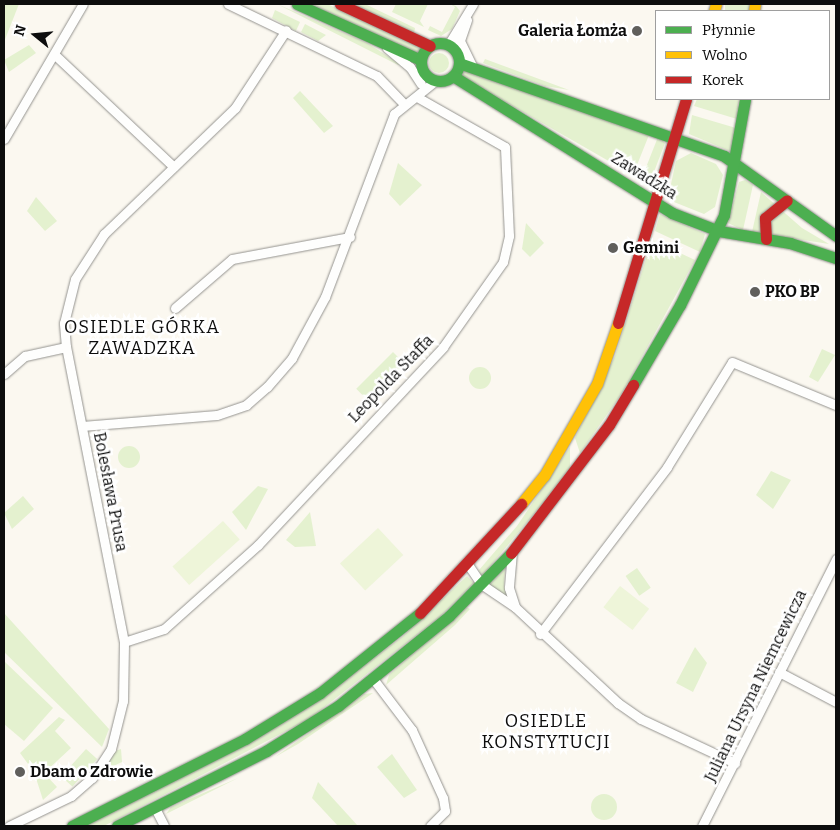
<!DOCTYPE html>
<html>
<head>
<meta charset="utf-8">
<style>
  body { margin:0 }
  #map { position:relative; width:840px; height:830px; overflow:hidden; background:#fbf8f0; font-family:Bitter,serif }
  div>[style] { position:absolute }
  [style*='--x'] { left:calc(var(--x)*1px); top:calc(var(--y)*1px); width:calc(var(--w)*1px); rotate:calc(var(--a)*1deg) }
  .green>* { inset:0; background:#e4f1cf; transform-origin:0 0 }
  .round { border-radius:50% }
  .pitch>* { inset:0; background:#eef5d9; transform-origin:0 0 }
  .roads { filter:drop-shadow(0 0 1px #94938f) drop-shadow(0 0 1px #94938f) }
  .street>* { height:9px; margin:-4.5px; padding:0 4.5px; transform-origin:4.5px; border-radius:4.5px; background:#fefefd }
  .fast>* { height:11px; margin:-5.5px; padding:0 5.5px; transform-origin:5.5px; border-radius:5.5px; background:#4caf50 }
  .fast>.ring { margin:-5.5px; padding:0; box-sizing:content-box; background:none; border:11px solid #4caf50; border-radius:50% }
  .slow>* { height:11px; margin:-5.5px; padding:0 5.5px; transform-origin:5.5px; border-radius:5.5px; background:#ffc107 }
  .jam>* { height:11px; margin:-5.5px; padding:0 5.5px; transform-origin:5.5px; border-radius:5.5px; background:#c62828 }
  .dots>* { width:14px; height:14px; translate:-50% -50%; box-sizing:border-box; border:2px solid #fff; border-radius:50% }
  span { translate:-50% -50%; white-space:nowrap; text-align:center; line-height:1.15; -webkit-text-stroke:5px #fff; paint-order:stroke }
  .poi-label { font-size:16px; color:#0d0d0d; font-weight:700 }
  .right { translate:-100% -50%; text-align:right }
  .left { translate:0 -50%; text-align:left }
  .street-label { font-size:16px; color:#0d0d0d }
  .neighbourhood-label { font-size:18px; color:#0d0d0d; letter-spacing:1px }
  .frame { position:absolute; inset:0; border:5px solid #0d0d0d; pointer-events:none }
  .legend { position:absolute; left:655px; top:10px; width:175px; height:90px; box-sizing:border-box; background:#fff; border:1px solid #9e9e9e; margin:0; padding:6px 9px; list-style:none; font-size:15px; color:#0d0d0d }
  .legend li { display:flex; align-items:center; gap:10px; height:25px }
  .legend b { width:25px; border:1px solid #9e9e9e }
  .north { position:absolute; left:10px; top:10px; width:50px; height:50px; -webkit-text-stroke:4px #fff; paint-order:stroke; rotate:287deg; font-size:14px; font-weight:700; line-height:20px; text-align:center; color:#0d0d0d }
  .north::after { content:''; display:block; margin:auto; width:18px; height:22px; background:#0d0d0d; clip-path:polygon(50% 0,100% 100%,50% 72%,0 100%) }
</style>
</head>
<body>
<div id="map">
  <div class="green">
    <div style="clip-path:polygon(4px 4px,19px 4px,4px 42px)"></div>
    <div style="clip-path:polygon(277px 4px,367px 43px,400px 64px,398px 65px)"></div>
    <div style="clip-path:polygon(310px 4px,327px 4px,423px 46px,418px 54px)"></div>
    <div style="clip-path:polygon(352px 4px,365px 4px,415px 28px,414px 33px)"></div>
    <div style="clip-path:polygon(396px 4px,428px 4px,420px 21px,424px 27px,392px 12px)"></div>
    <div style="clip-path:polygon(450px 4px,456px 6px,460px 11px,452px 29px,441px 36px,428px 30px,430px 26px,442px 32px,455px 7px)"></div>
    <div style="left:725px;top:4px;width:24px;height:7px"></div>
    <div style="clip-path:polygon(275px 10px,300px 22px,296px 31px,272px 18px)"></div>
    <div style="clip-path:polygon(305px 24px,326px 35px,318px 41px,301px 32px)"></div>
    <div style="clip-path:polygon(29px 45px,36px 53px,9px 72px,4px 60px)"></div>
    <div class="round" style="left:429px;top:53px;width:20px;height:20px"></div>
    <div style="clip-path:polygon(485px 59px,569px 90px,545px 86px,483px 63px)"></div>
    <div style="clip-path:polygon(462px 69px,649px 135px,633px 175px,459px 75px)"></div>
    <div style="clip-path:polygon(300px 91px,333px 126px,324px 133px,293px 98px)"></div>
    <div style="clip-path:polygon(697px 99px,739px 99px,737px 119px,694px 106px)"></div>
    <div style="clip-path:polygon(692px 115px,736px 128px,732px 152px,689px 134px)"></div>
    <div style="clip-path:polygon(658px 137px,665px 143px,649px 185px,641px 180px)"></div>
    <div style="clip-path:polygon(691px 153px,716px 164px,723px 175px,715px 207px,704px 214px,674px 202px,669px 193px,676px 161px)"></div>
    <div style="clip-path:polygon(398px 163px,422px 185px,400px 206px,389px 194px)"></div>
    <div style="clip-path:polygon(745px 180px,753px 185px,743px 230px,728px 223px,739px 182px)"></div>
    <div style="clip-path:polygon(761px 192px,802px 228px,829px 244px,752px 232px)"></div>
    <div style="clip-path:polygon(36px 197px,57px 221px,45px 231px,27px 211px)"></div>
    <div style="clip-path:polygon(660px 214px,705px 234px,700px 252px,655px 231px)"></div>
    <div style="clip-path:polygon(526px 223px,544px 243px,530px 257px,522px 249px)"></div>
    <div style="clip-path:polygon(652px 240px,695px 260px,622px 393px,580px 453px,575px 438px,615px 356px)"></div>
    <div style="clip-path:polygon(822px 349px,835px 355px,818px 382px,809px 377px)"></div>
    <div style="left:393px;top:352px;width:18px;height:52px;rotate:45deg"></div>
    <div class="round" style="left:469px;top:367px;width:22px;height:22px"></div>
    <div class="round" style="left:118px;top:446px;width:22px;height:22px"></div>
    <div style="clip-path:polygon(570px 447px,570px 471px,481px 577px,479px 570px,517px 526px)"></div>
    <div style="clip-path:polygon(771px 471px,791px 480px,773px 509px,756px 495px)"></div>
    <div style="clip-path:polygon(258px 486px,268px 489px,246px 530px,232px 512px)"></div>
    <div style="clip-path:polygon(23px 496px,34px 509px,12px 529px,4px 513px)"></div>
    <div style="clip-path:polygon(310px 512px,316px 546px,295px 547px,286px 540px)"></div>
    <div style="left:637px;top:568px;width:24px;height:14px;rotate:55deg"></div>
    <div style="clip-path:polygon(505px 569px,504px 587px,510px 601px,489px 585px)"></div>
    <div style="clip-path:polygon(467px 576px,474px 583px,441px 616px,309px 719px,104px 826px,83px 826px,257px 738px,315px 703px,402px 637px)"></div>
    <div style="clip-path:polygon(466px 607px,470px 609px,455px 625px,386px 685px,389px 675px)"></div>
    <div style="clip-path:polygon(4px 613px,109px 729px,102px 747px,4px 652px)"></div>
    <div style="clip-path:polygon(695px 647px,707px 663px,693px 692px,676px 683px)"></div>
    <div style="clip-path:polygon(4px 661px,53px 708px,24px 741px,4px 724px)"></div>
    <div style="clip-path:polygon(373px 693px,298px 744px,275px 757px,364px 694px)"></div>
    <div style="clip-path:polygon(59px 717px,65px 720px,55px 731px,71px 748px,44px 773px,57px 787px,43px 800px,34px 772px,20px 753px)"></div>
    <div style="left:86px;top:749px;width:15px;height:37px;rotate:42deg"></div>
    <div style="clip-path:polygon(121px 749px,122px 762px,105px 770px,115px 751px)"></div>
    <div style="clip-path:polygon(392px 754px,417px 790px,404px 798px,377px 767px)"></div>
    <div style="clip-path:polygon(238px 778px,166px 814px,171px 807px)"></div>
    <div style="clip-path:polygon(318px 782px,358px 826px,338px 826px,312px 798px)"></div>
    <div class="round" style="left:591px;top:794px;width:26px;height:26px"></div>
  </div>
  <div class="pitch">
    <div style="left:223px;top:521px;width:25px;height:68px;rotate:48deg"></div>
    <div style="left:378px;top:528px;width:37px;height:52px;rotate:47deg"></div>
    <div style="left:620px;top:586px;width:37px;height:27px;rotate:38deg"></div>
  </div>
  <div class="roads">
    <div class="street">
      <div style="--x:228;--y:4;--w:165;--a:25.8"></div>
      <div style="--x:377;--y:76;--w:37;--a:46"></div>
      <div style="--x:460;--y:41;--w:30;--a:64"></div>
      <div style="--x:448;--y:45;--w:48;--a:-58.6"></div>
      <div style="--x:387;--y:48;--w:30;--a:40"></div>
      <div style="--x:410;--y:67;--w:20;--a:57"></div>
      <div style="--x:456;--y:52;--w:34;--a:-71"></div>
      <div style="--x:55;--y:55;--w:163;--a:43.3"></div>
      <div style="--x:4;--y:139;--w:156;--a:-59.7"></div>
      <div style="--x:175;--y:308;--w:75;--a:-40.7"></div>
      <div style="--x:232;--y:259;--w:120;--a:-10.6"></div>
      <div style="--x:4;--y:374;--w:28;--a:-41"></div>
      <div style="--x:25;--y:356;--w:42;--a:-12.4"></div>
      <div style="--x:82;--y:426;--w:135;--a:-4.7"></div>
      <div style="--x:217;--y:415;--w:31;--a:-19"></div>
      <div style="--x:246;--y:405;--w:28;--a:-41"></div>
      <div style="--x:267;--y:387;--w:38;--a:-49"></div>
      <div style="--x:292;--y:358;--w:69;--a:-61.6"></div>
      <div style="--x:325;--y:297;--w:196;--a:-69.3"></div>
      <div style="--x:394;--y:114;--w:53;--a:-38.8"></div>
      <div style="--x:512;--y:552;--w:36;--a:95"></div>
      <div style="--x:509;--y:588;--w:20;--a:72"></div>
      <div style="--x:469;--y:566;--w:22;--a:56"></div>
      <div style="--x:481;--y:584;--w:41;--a:34.1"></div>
      <div style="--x:515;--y:607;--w:141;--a:43"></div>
      <div style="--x:618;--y:703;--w:28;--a:35"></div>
      <div style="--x:641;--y:719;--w:104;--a:25.1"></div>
      <div style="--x:540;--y:634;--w:210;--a:-52.7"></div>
      <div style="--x:667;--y:467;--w:123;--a:-58.2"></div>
      <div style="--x:732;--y:362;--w:113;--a:22.5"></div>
      <div style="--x:124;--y:642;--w:42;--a:-18"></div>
      <div style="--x:164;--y:629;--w:126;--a:-41.8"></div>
      <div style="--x:258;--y:545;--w:271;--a:-46.9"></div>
      <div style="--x:443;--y:347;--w:104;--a:-54.8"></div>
      <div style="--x:503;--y:262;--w:27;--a:-77"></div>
      <div style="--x:509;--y:236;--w:89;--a:-92.6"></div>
      <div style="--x:505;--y:147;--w:101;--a:-150.4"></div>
      <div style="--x:779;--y:672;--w:64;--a:27.8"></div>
      <div style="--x:374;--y:680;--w:63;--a:52.8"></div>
      <div style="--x:412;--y:730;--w:75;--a:65.5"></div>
      <div style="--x:443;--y:798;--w:13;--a:81"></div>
      <div style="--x:445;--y:811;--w:21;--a:135"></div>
      <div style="--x:155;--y:808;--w:20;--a:63"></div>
      <div style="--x:9;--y:826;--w:69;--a:-25.8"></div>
      <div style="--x:71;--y:796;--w:28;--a:-41"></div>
      <div style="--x:92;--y:778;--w:35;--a:-57"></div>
      <div style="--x:111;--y:749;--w:49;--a:-76"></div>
      <div style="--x:123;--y:701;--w:59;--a:-89"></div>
      <div style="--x:124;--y:642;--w:301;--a:-101.1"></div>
      <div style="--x:66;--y:347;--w:24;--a:-95"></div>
      <div style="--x:64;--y:323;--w:45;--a:-76"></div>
      <div style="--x:75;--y:279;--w:54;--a:-57.2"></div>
      <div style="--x:104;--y:234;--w:182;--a:-43.9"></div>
      <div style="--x:235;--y:108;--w:93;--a:-56.8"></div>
      <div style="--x:702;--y:826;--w:299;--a:-63.3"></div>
    </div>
    <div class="fast">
      <div style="--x:297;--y:4;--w:136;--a:24.3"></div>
      <div class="ring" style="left:421px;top:43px;width:27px;height:27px"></div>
      <div style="--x:459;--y:63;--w:281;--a:19.3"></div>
      <div style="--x:724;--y:156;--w:138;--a:35.5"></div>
      <div style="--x:453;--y:76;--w:258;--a:32"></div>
      <div style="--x:672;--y:213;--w:50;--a:21"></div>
      <div style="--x:719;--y:231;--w:72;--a:9.6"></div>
      <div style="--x:790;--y:243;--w:48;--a:18.1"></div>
      <div style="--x:633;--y:385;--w:93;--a:-59.6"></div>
      <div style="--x:680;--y:305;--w:100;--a:-63.9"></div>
      <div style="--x:724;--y:215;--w:118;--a:-79.7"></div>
      <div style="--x:72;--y:826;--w:194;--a:-26.7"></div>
      <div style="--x:245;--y:739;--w:88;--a:-31.5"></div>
      <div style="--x:320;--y:693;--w:128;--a:-38.7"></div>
      <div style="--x:117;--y:826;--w:167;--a:-26.7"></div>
      <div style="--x:266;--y:751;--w:85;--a:-32"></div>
      <div style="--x:338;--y:706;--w:143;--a:-39"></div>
      <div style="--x:449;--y:616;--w:88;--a:-45.5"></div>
    </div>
    <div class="slow">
      <div style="--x:714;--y:11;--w:7;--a:-74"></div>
      <div style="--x:754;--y:11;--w:7;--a:-82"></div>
      <div style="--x:521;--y:504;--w:36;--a:-51"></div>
      <div style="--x:544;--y:476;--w:106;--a:-60.1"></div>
      <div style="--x:597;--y:384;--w:65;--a:-71"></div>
    </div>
    <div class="jam">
      <div style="--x:340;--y:4;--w:99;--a:25"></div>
      <div style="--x:766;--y:239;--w:21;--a:-93"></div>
      <div style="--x:765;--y:218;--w:28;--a:-39"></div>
      <div style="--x:618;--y:323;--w:234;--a:-73.1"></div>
      <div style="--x:511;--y:553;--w:161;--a:-52.6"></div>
      <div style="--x:609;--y:425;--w:47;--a:-59"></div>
      <div style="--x:420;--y:613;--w:149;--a:-47.2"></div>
    </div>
  </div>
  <div class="dots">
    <div style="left:637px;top:31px;background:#605f5c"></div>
    <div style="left:613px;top:248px;background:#605f5c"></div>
    <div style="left:755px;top:292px;background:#605f5c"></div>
    <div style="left:20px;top:772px;background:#605f5c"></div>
  </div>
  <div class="poi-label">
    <span class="right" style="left:627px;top:31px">Galeria Łomża</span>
    <span class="left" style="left:623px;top:248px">Gemini</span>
    <span class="left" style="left:765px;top:292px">PKO BP</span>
    <span class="left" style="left:30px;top:772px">Dbam o Zdrowie</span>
  </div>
  <div class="street-label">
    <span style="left:644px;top:176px;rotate:32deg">Zawadzka</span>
    <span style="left:391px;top:379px;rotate:-46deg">Leopolda Staffa</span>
    <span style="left:110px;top:492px;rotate:79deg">Bolesława Prusa</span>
    <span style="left:756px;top:686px;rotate:-64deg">Juliana Ursyna Niemcewicza</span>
  </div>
  <div class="neighbourhood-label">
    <span style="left:142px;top:338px">OSIEDLE GÓRKA<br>ZAWADZKA</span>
    <span style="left:546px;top:732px">OSIEDLE<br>KONSTYTUCJI</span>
  </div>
  <div class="frame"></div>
  <ul class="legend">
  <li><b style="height:6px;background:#4caf50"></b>Płynnie</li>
  <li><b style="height:6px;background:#ffc107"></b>Wolno</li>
  <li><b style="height:6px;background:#c62828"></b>Korek</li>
  </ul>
  <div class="north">N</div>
</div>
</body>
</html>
